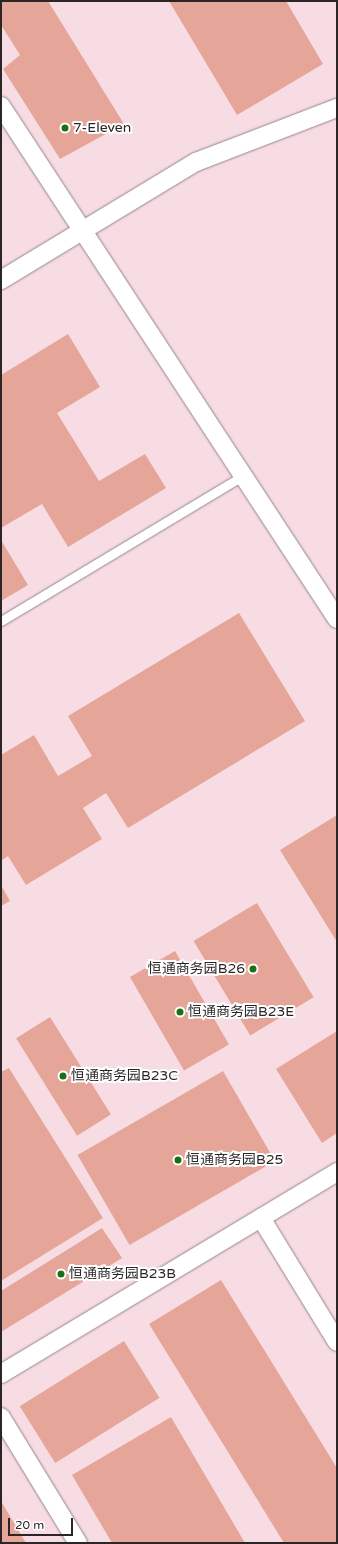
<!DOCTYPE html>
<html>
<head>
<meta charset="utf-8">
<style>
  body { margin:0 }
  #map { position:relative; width:338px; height:1544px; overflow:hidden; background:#fdecef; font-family:"Varela Round","Noto Sans SC",sans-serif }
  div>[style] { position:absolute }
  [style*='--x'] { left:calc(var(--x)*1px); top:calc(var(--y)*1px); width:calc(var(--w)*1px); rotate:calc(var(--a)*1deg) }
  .built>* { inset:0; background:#f7dde3; transform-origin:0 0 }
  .building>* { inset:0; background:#e6a599; transform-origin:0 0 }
  .roads { filter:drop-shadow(0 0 1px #96868a) drop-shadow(0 0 1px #96868a) }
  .lane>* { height:9px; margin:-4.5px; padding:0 4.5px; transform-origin:4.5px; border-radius:4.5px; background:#fff }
  .street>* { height:18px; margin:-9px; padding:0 9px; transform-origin:9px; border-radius:9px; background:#fff }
  .dots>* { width:11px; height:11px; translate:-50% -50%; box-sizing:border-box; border:2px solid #fff; border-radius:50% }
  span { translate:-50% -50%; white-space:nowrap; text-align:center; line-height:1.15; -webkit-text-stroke:4px #fff; paint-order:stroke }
  .poi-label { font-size:14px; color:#2b2526 }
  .left { translate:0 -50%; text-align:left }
  .right { translate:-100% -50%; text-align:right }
  .frame { position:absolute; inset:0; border:2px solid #2b2526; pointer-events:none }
  .scale { position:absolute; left:8px; top:1518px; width:65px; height:18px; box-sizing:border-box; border:2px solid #2b2526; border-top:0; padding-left:5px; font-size:12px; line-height:14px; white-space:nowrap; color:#2b2526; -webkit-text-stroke:3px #fff; paint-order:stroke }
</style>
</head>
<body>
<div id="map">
  <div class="built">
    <div style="left:1px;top:1px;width:336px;height:1542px"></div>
  </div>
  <div class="building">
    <div style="clip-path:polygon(1px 1px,48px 1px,124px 124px,60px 159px,3px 69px,20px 55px,1px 25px)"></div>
    <div style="clip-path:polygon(169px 1px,286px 1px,323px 64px,237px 115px)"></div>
    <div style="clip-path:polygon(68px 334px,100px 387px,57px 413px,99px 481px,145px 454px,166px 488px,68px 547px,42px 504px,1px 528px,1px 375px)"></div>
    <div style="clip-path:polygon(1px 540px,28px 585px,1px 601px)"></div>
    <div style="clip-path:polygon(239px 613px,305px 721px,128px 828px,106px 793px,83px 808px,102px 839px,26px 885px,8px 856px,1px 861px,1px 755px,34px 735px,58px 776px,92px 756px,68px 716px)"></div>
    <div style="clip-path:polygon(337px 815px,337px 942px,280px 850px)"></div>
    <div style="clip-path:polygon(1px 885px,10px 901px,1px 906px)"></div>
    <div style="left:257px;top:903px;width:110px;height:74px;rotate:59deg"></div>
    <div style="left:175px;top:951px;width:108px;height:52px;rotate:60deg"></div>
    <div style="left:50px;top:1017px;width:115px;height:40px;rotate:58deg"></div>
    <div style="clip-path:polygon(337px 1031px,337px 1133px,322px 1143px,276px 1069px)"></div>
    <div style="clip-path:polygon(9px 1068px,103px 1218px,1px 1281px,1px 1072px)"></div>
    <div style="left:223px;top:1071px;width:104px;height:168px;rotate:60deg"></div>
    <div style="clip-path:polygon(102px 1228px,122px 1258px,1px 1332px,1px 1291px)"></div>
    <div style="clip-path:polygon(221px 1280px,337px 1468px,337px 1543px,284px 1543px,149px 1324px)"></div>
    <div style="left:124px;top:1341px;width:67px;height:123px;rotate:58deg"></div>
    <div style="clip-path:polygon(171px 1417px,245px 1543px,112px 1543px,72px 1475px)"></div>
    <div style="clip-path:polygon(1px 1501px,26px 1543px,1px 1543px)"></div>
  </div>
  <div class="roads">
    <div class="lane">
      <div style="--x:1;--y:621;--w:283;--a:-31"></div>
    </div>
    <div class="street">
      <div style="--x:1;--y:106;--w:613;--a:56.78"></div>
      <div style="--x:1;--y:280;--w:228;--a:-31.2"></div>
      <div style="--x:196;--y:162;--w:151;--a:-21"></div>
      <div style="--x:261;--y:1218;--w:145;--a:58.5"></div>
      <div style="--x:1;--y:1374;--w:392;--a:-31"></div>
      <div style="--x:1;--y:1417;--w:148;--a:58.6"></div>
    </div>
  </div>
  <div class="dots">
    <div style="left:65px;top:128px;background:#1b6f17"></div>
    <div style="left:253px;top:969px;background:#1b6f17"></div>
    <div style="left:180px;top:1012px;background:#1b6f17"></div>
    <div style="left:63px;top:1076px;background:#1b6f17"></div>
    <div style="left:178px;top:1160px;background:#1b6f17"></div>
    <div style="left:61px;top:1274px;background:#1b6f17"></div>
  </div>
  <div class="poi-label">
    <span class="left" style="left:73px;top:128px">7-Eleven</span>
    <span class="right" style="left:245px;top:969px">恒通商务园B26</span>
    <span class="left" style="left:188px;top:1012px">恒通商务园B23E</span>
    <span class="left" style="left:71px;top:1076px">恒通商务园B23C</span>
    <span class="left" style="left:186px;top:1160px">恒通商务园B25</span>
    <span class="left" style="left:69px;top:1274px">恒通商务园B23B</span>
  </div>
  <div class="frame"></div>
  <div class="scale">20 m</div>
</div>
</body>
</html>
